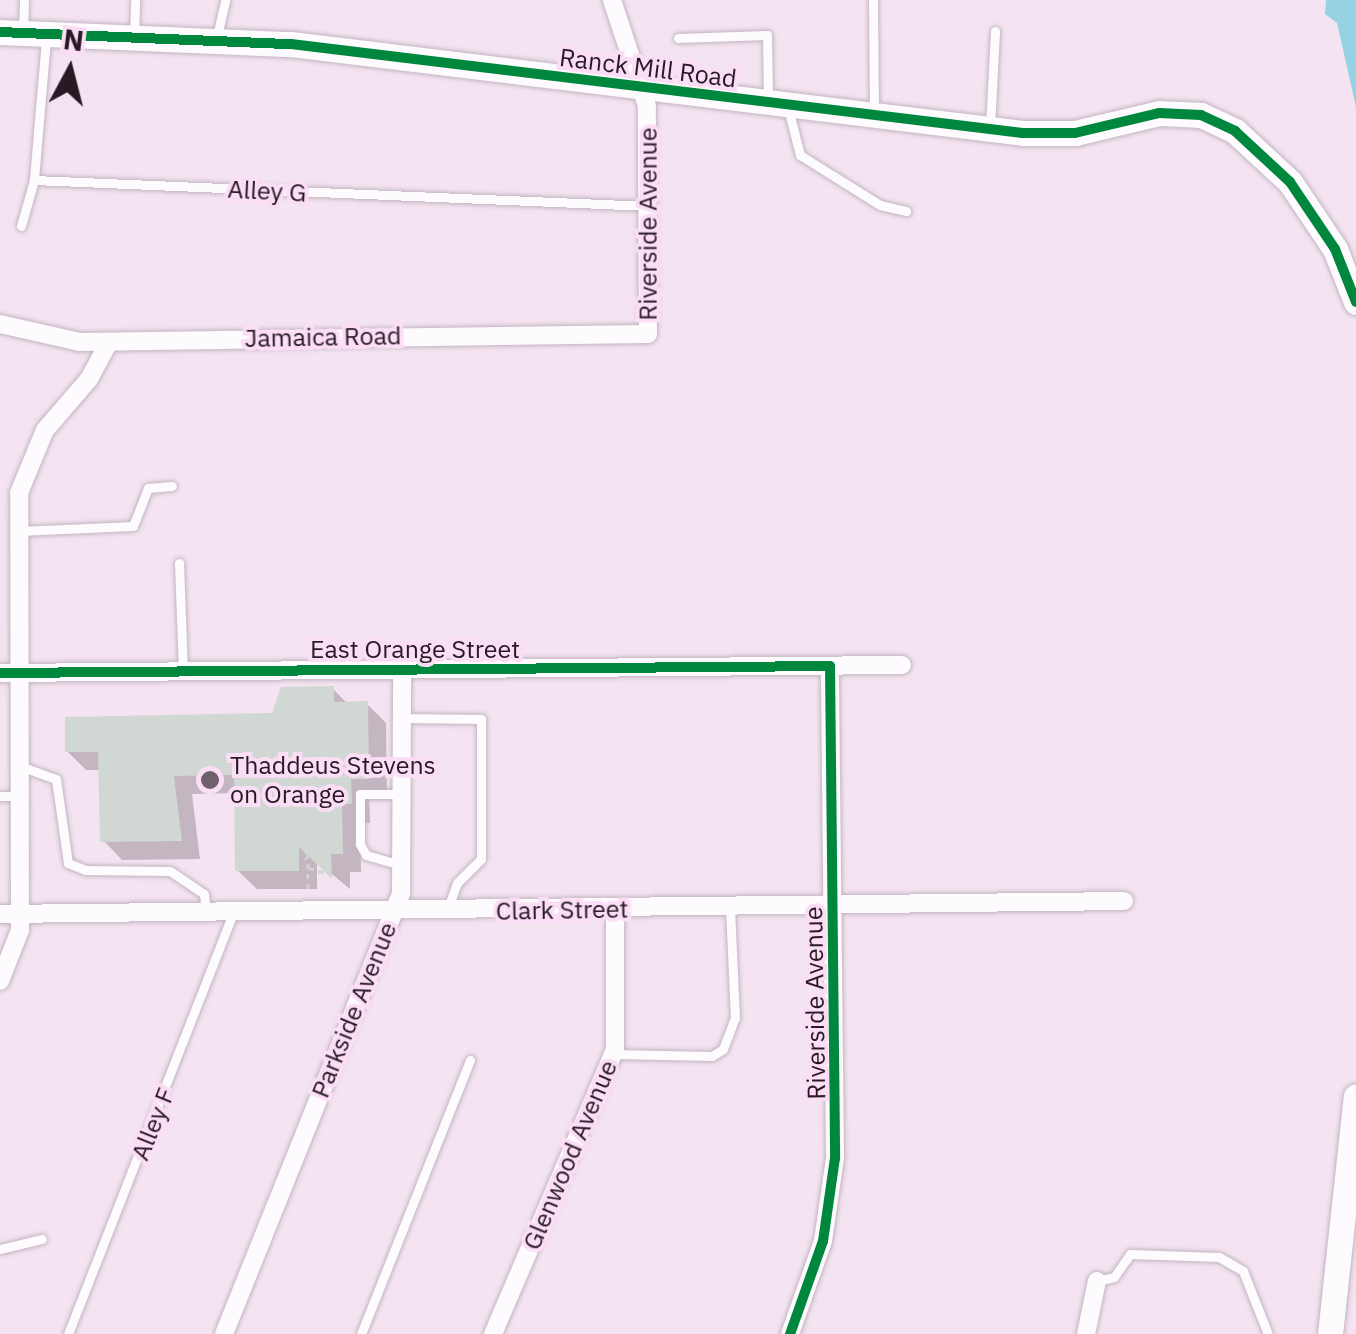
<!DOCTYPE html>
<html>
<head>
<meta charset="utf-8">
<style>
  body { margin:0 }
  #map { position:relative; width:1356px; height:1334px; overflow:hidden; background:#f4e4f1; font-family:"IBM Plex Sans",sans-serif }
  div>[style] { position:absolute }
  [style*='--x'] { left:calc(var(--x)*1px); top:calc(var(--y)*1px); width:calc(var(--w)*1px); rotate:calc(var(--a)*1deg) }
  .water>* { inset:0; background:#95d3e4 }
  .shadow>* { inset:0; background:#0003 }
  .building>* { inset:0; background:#d1d7d3 }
  .path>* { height:2.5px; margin-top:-1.25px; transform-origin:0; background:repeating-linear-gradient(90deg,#d3cfd2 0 5px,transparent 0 10px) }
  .roads { filter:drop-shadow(0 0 2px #c3b5c1) drop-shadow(0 0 2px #c3b5c1) }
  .lane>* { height:9px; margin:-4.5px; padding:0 4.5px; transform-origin:4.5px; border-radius:4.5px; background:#fdfbfd }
  .street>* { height:18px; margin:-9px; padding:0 9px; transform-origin:9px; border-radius:9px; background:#fdfbfd }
  .secondary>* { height:25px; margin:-12.5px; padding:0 12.5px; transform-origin:12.5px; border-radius:12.5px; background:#fdfbfd }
  .cycleway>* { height:10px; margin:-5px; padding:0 5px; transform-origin:5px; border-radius:5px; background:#00873e }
  .dots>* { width:28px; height:28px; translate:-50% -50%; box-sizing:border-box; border:5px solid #fbddf5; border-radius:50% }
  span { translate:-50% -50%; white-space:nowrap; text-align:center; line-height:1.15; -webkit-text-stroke:8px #fbddf5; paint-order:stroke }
  .street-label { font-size:25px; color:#271a25 }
  .poi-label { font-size:25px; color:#271a25 }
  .left { translate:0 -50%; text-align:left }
  .north { position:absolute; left:20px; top:20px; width:100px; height:100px; -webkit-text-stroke:8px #fbddf5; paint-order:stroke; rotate:7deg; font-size:28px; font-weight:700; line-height:40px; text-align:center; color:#271a25 }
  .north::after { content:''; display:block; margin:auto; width:35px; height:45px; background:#271a25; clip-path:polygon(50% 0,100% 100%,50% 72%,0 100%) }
</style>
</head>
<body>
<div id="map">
  <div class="water">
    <div style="clip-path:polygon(1326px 0,1356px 0,1356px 107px,1337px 23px,1325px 14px)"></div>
  </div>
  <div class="shadow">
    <div style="clip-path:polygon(333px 689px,348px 704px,367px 704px,386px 723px,387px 797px,369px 797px,370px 823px,360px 822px,361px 872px,350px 872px,350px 889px,317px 862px,317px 889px,257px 889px,237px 870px,237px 793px,192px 794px,200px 859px,122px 860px,103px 840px,101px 770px,86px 770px,67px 751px,274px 715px)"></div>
  </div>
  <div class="building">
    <div style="clip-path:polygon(334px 686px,334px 702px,368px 701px,369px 779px,351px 779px,352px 804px,342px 804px,343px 854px,331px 854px,332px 879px,299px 847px,299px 871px,235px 871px,234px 775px,174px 776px,182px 841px,100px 842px,98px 752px,65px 752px,65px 717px,272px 713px,281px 687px)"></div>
  </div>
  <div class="path">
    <div style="--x:308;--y:854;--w:39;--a:90"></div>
    <div style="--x:294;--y:859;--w:13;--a:0"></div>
    <div style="--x:309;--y:868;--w:19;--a:16"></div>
  </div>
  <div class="roads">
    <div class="lane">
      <div style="--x:873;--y:0;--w:113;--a:89.5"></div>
      <div style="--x:23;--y:30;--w:30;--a:-88"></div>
      <div style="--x:134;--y:35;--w:35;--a:-88"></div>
      <div style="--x:217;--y:36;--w:37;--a:-77"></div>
      <div style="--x:678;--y:38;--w:89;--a:-1.9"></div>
      <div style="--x:767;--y:35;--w:66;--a:89.1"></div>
      <div style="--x:46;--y:39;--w:142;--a:94.9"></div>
      <div style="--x:34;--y:180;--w:615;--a:2.42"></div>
      <div style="--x:788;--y:108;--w:49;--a:75.7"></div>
      <div style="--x:800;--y:155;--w:94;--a:32"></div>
      <div style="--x:880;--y:205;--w:27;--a:13"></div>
      <div style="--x:990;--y:127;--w:96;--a:-87"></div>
      <div style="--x:21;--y:226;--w:48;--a:-74.2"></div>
      <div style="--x:18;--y:531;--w:115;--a:-2.5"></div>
      <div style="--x:133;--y:526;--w:41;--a:-68.5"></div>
      <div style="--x:148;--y:488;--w:24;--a:-5"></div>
      <div style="--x:179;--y:563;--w:107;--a:87.9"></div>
      <div style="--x:403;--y:718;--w:78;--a:0.7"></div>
      <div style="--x:481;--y:719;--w:140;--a:90"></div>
      <div style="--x:481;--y:859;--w:34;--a:135"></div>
      <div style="--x:457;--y:883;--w:27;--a:110"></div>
      <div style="--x:20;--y:766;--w:38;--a:20"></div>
      <div style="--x:56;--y:779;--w:85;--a:81.9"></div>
      <div style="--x:68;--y:863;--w:18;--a:22"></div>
      <div style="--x:85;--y:870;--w:85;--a:0.7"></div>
      <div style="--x:170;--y:871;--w:41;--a:34.1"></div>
      <div style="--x:204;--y:894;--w:19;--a:84"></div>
      <div style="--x:0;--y:796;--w:18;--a:0"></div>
      <div style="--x:401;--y:865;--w:36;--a:-164"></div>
      <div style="--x:366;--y:855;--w:13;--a:-119"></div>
      <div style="--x:360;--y:844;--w:50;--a:-90"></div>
      <div style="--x:360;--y:794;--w:41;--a:0"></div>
      <div style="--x:614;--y:1054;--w:98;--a:1.2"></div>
      <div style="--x:712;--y:1056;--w:13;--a:-32"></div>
      <div style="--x:723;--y:1049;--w:33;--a:-69"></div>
      <div style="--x:735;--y:1018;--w:110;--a:-92.6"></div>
      <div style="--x:0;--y:1249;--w:43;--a:-13.4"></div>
      <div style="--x:1097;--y:1281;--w:17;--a:-13"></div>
      <div style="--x:1114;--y:1277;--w:28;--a:-55"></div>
      <div style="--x:1130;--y:1254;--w:89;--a:1.9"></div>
      <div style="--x:1219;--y:1257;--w:28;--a:30"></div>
      <div style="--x:1243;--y:1271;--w:68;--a:68.4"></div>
      <div style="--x:68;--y:1334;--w:453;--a:-68.6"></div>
      <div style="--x:361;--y:1334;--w:295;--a:-68.3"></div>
    </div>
    <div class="street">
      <div style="--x:0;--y:324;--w:82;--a:12.7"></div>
      <div style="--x:80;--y:342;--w:568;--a:-0.81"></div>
      <div style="--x:648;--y:334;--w:228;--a:-90.3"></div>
      <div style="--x:647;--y:106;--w:112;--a:-108.3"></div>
      <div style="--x:0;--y:673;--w:902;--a:-0.51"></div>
      <div style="--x:0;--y:914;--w:1124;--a:-0.66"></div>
      <div style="--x:0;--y:981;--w:55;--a:-68.6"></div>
      <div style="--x:20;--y:930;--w:437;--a:-90.1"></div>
      <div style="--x:19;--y:493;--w:68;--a:-67.6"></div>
      <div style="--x:45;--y:430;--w:67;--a:-49.2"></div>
      <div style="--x:89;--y:379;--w:42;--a:-61.6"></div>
      <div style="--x:224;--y:1334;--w:475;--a:-68.1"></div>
      <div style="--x:401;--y:893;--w:224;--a:-89.7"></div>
      <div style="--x:493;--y:1334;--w:309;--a:-66.8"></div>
      <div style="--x:615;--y:1050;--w:141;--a:-90"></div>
      <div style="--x:790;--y:1334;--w:99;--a:-70.5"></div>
      <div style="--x:823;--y:1241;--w:84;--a:-81.8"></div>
      <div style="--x:835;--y:1158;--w:492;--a:-90.6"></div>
      <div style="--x:1086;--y:1334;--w:54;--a:-78.3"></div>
    </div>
    <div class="secondary">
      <div style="--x:0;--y:32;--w:291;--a:2.4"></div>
      <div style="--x:291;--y:44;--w:737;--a:6.93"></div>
      <div style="--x:1023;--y:133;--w:52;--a:0"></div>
      <div style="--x:1075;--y:133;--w:86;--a:-13.4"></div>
      <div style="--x:1159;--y:113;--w:42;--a:2.7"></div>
      <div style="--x:1201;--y:115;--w:38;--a:25"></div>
      <div style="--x:1235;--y:131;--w:75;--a:42.8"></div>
      <div style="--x:1290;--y:182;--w:81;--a:56.1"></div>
      <div style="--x:1335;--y:249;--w:57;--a:68.4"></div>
      <div style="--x:1330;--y:1334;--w:239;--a:-83.8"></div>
    </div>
  </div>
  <div class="cycleway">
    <div style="--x:0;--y:32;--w:291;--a:2.4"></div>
    <div style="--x:291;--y:44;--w:737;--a:6.93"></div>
    <div style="--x:1023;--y:133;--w:52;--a:0"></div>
    <div style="--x:1075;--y:133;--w:86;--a:-13.4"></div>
    <div style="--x:1159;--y:113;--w:42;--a:2.7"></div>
    <div style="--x:1201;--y:115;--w:38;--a:25"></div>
    <div style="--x:1235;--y:131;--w:75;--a:42.8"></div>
    <div style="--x:1290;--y:182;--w:81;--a:56.1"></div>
    <div style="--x:1335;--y:249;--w:57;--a:68.4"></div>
    <div style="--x:0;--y:673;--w:830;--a:-0.48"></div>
    <div style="--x:830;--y:666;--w:492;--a:89.4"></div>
    <div style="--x:835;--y:1158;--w:84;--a:98.2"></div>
    <div style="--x:823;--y:1241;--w:99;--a:109.5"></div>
  </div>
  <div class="dots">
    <div style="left:210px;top:780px;background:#6f616c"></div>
  </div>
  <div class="street-label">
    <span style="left:648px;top:68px;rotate:7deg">Ranck Mill Road</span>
    <span style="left:267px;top:191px;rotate:3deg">Alley G</span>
    <span style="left:648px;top:224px;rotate:-90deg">Riverside Avenue</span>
    <span style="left:323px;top:337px;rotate:-1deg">Jamaica Road</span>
    <span style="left:415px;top:649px">East Orange Street</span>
    <span style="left:562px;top:910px;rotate:-1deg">Clark Street</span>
    <span style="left:815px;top:1003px;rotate:-91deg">Riverside Avenue</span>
    <span style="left:354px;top:1010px;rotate:-68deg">Parkside Avenue</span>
    <span style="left:153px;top:1124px;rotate:-68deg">Alley F</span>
    <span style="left:570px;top:1155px;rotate:-67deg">Glenwood Avenue</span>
  </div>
  <div class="poi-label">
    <span class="left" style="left:230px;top:780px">Thaddeus Stevens<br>on Orange</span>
  </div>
  <div class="north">N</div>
</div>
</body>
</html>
